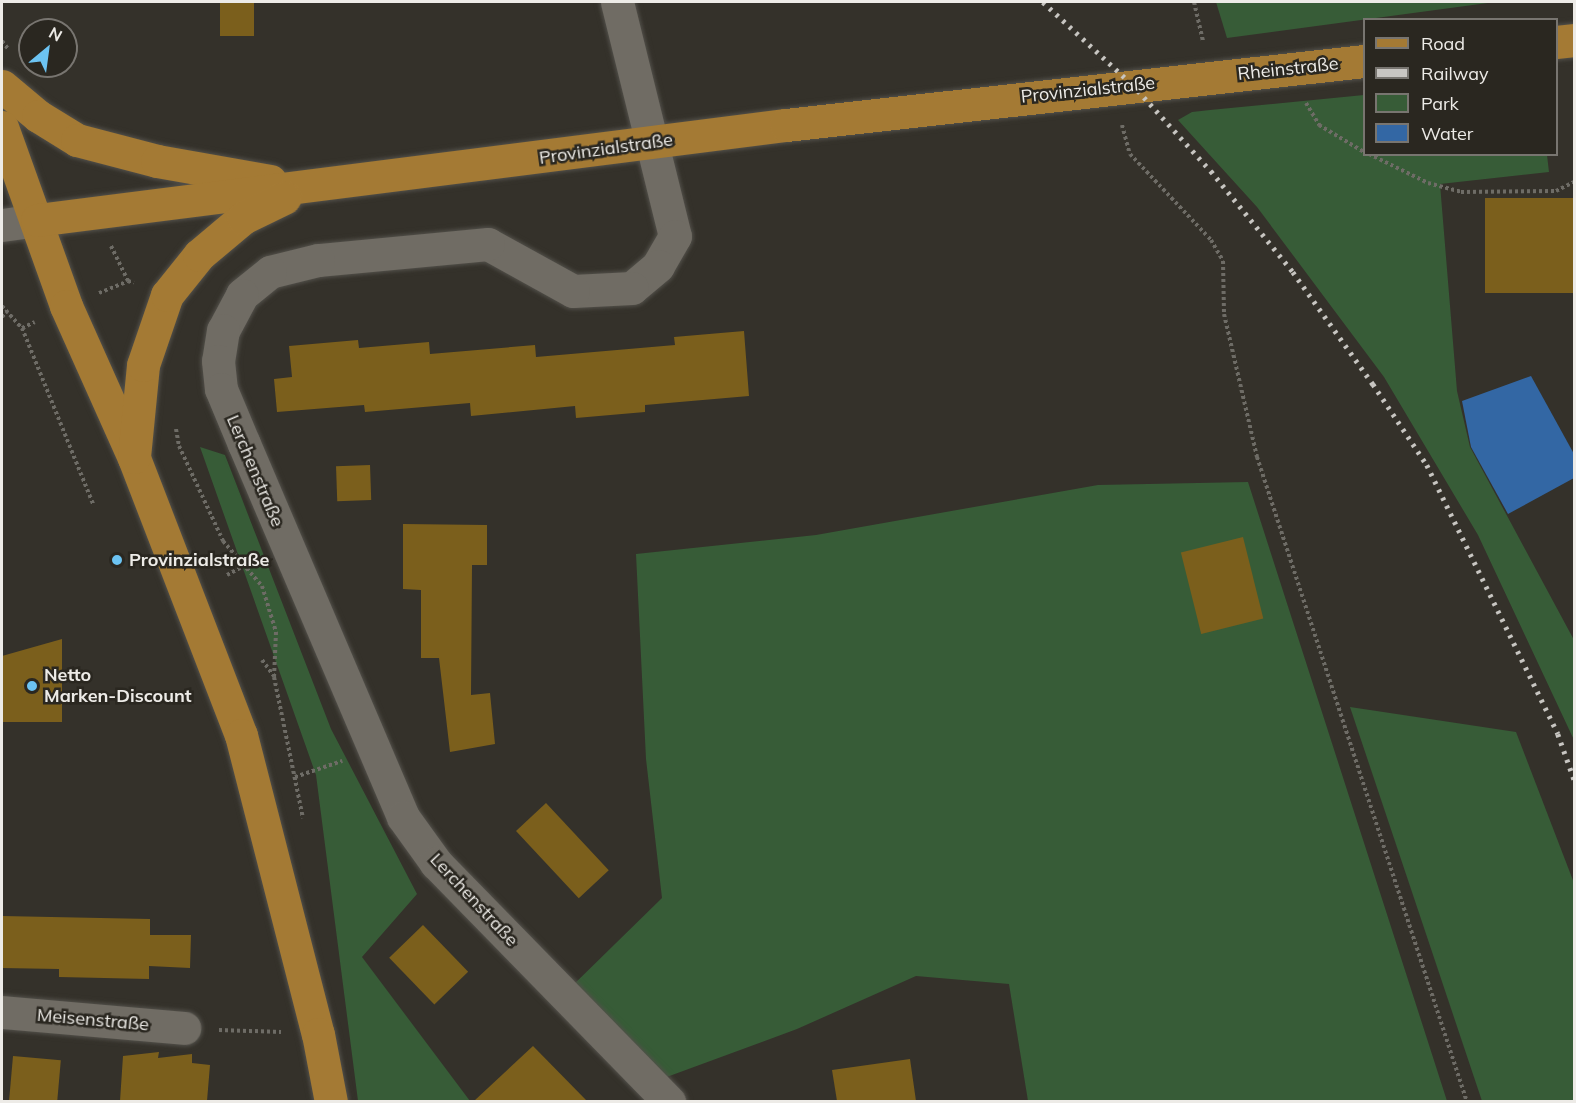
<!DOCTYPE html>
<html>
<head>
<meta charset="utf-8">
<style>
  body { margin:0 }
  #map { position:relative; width:1576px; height:1103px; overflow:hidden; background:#34312a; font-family:Mulish,sans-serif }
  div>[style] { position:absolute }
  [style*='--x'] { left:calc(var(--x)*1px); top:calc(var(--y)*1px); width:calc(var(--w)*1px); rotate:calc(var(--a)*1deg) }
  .green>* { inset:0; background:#375c37 }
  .water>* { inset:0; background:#3367a4 }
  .building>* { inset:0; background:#7b5f1c; transform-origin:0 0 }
  .path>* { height:4px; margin-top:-2px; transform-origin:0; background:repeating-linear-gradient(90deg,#6e6c66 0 3px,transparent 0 6px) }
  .roads { filter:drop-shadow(0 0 2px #52504a) drop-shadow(0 0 2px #52504a) }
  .minor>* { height:33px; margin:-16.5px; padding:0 16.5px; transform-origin:16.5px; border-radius:16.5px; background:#706c64 }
  .major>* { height:33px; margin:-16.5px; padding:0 16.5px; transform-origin:16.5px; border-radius:16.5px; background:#a47a34 }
  .rail>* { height:4.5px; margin-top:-2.25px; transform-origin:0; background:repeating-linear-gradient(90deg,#c8c6c2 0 3px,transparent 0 9px) }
  .dots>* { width:16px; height:16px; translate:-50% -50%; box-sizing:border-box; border:3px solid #2a2720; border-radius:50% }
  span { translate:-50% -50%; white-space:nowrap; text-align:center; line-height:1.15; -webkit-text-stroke:5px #2a2720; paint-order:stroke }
  .street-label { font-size:18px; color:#edebe7 }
  .poi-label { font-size:18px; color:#edebe7; font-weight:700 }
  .left { translate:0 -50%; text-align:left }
  .frame { position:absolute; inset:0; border:3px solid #edebe7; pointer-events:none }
  .legend { position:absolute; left:1363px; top:18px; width:195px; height:138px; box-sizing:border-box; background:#2a2720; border:2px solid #787570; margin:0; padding:8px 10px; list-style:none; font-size:18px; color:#edebe7 }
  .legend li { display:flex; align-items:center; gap:12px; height:30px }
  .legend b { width:30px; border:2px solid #787570 }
  .north { position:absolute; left:18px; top:18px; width:60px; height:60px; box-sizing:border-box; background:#2a2720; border:2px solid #787570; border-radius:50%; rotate:29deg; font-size:16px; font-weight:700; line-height:24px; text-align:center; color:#edebe7 }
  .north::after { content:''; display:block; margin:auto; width:21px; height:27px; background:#6cc3f2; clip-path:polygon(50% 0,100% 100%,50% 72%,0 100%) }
</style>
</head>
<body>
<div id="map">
  <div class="green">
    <div style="clip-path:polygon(1216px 2px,1495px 2px,1227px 38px)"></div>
    <div style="clip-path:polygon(1364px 95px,1364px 154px,1547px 155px,1549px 172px,1440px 184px,1457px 391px,1470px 447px,1574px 640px,1574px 740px,1478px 535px,1384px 377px,1257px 207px,1178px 120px,1192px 112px,1210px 110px)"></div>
    <div style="clip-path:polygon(200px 447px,225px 455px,331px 729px,417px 894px,362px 957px,470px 1101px,358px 1101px,316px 775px)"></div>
    <div style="clip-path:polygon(1248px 482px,1447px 1101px,1028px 1101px,1009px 984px,916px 976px,797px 1029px,664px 1078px,569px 989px,662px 898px,646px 759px,636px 554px,816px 535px,1098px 485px)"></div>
    <div style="clip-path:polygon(1350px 707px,1516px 732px,1574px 883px,1574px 1101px,1482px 1101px)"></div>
  </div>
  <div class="water">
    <div style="clip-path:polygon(1531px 376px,1574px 454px,1574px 478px,1508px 514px,1471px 447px,1462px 401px)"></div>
  </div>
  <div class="building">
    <div style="left:220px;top:2px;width:34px;height:34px"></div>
    <div style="left:1575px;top:198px;width:95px;height:90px;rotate:90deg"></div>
    <div style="clip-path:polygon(744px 331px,749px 396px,645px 405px,645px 412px,576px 418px,575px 406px,471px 416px,470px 403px,365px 412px,364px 405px,277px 412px,274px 379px,292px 377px,289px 346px,358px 340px,359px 348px,429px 342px,430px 354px,535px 345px,536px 357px,675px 345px,674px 337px)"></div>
    <div style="left:370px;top:465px;width:35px;height:34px;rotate:88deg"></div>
    <div style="clip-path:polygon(403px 524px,487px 525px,487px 565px,472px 565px,471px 695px,490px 693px,495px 744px,450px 752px,439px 658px,421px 658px,421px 590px,403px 589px)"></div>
    <div style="left:1243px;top:537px;width:84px;height:64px;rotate:76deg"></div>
    <div style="clip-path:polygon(62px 639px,62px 722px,2px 722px,2px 656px)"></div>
    <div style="left:546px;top:803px;width:92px;height:41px;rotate:47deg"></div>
    <div style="clip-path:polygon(2px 916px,150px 919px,150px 935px,191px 935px,190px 968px,149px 966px,149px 979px,59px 977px,59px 969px,2px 968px)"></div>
    <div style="left:423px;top:925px;width:65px;height:47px;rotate:46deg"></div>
    <div style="clip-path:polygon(533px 1046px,587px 1101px,474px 1101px)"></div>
    <div style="clip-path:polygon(159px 1052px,158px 1058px,192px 1054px,192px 1063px,210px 1065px,207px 1101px,120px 1101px,123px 1056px)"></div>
    <div style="left:13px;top:1056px;width:48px;height:45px;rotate:5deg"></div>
    <div style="clip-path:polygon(910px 1059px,916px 1101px,837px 1101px,832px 1070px)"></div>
  </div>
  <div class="path">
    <div style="--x:1194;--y:2;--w:40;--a:77"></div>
    <div style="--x:2;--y:41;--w:11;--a:52"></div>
    <div style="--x:1306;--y:103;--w:26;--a:59"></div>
    <div style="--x:1319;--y:125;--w:52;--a:31"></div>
    <div style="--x:1122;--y:125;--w:30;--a:75"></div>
    <div style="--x:1130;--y:154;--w:118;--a:46.7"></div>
    <div style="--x:1211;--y:240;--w:24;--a:60"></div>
    <div style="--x:1223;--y:261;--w:53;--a:88.9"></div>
    <div style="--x:1224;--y:314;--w:147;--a:77"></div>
    <div style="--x:1257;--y:457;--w:678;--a:71.97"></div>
    <div style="--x:1369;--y:154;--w:66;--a:26.2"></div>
    <div style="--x:1428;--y:183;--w:34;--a:15"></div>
    <div style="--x:1461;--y:192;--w:95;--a:-0.6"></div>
    <div style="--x:1556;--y:191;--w:20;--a:-27"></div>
    <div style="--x:111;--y:246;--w:39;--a:64"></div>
    <div style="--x:99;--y:293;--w:31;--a:-22"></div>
    <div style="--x:128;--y:281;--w:6;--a:18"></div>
    <div style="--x:2;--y:306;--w:30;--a:48"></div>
    <div style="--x:22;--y:328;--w:190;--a:68"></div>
    <div style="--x:2;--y:317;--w:8;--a:-50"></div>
    <div style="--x:22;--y:328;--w:14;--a:-25"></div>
    <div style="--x:176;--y:429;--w:17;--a:80"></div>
    <div style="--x:179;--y:446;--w:105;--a:65.1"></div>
    <div style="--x:223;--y:541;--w:60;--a:49.1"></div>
    <div style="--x:262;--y:586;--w:48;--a:73.1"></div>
    <div style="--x:276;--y:632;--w:45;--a:92.5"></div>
    <div style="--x:274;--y:677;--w:144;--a:78.4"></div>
    <div style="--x:227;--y:575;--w:19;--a:-28"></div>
    <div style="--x:262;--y:660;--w:20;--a:53"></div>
    <div style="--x:295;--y:777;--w:50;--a:-18.8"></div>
    <div style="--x:219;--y:1030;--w:62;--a:1.8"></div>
  </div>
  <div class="roads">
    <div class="minor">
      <div style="--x:617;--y:2;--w:241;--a:76.1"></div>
      <div style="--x:675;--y:236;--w:34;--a:120"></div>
      <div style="--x:658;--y:266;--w:34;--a:140"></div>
      <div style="--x:632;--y:288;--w:59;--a:177.1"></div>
      <div style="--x:573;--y:291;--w:97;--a:-151.1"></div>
      <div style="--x:488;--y:244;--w:171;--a:174.6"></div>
      <div style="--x:318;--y:260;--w:49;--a:166"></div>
      <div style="--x:270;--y:272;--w:36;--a:141"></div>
      <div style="--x:242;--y:295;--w:40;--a:118"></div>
      <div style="--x:223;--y:330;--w:31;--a:99"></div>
      <div style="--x:218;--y:361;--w:28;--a:84"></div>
      <div style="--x:221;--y:389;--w:60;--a:67.3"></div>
      <div style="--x:244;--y:444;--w:405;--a:66.9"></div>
      <div style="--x:403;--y:817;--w:57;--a:54.3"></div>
      <div style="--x:436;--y:863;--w:334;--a:45.7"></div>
      <div style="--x:2;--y:225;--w:35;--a:-8"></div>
      <div style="--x:2;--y:1012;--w:183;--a:5"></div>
    </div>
    <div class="major">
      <div style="--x:1556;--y:42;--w:18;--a:-6"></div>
      <div style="--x:2;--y:86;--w:47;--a:39.8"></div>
      <div style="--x:38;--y:116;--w:46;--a:31.6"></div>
      <div style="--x:77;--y:140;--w:83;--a:14.7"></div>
      <div style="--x:157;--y:161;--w:115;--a:10"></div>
      <div style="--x:2;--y:127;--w:190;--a:70.3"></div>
      <div style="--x:66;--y:306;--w:167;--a:65.9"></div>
      <div style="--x:134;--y:458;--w:297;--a:68.9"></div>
      <div style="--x:241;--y:735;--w:309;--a:75.6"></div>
      <div style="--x:318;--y:1034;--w:69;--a:79.2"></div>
      <div style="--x:37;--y:220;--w:755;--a:-7.23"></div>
      <div style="--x:786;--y:125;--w:582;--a:-6.32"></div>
      <div style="--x:134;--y:457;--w:92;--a:-84.4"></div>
      <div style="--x:143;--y:365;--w:74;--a:-71.1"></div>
      <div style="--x:167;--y:295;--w:51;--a:-51.3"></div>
      <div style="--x:199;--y:255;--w:57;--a:-40.1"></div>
      <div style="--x:243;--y:218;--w:46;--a:-26"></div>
    </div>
  </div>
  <div class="rail">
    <div style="--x:1043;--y:2;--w:121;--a:42.7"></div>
    <div style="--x:1132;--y:84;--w:118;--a:47.8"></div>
    <div style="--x:1211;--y:171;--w:130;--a:50.9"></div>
    <div style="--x:1293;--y:272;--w:138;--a:54.5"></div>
    <div style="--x:1373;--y:384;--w:97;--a:56.3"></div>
    <div style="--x:1427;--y:465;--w:299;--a:64"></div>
    <div style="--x:1558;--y:734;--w:48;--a:70.4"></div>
  </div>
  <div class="dots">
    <div style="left:117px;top:560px;background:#6cc3f2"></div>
    <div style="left:32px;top:686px;background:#6cc3f2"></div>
  </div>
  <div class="street-label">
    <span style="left:1288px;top:69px;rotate:-6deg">Rheinstraße</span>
    <span style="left:1088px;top:90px;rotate:-6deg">Provinzialstraße</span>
    <span style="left:606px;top:149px;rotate:-8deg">Provinzialstraße</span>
    <span style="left:255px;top:471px;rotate:67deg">Lerchenstraße</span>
    <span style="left:474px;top:900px;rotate:47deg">Lerchenstraße</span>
    <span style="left:93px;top:1020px;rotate:5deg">Meisenstraße</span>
  </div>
  <div class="poi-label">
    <span class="left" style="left:129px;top:560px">Provinzialstraße</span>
    <span class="left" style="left:44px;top:686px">Netto<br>Marken-Discount</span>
  </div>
  <div class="frame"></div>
  <ul class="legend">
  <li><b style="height:8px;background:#a47a34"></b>Road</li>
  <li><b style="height:8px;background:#c8c6c2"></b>Railway</li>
  <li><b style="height:16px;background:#375c37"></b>Park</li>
  <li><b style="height:16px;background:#3367a4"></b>Water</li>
  </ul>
  <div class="north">N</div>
</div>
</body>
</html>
